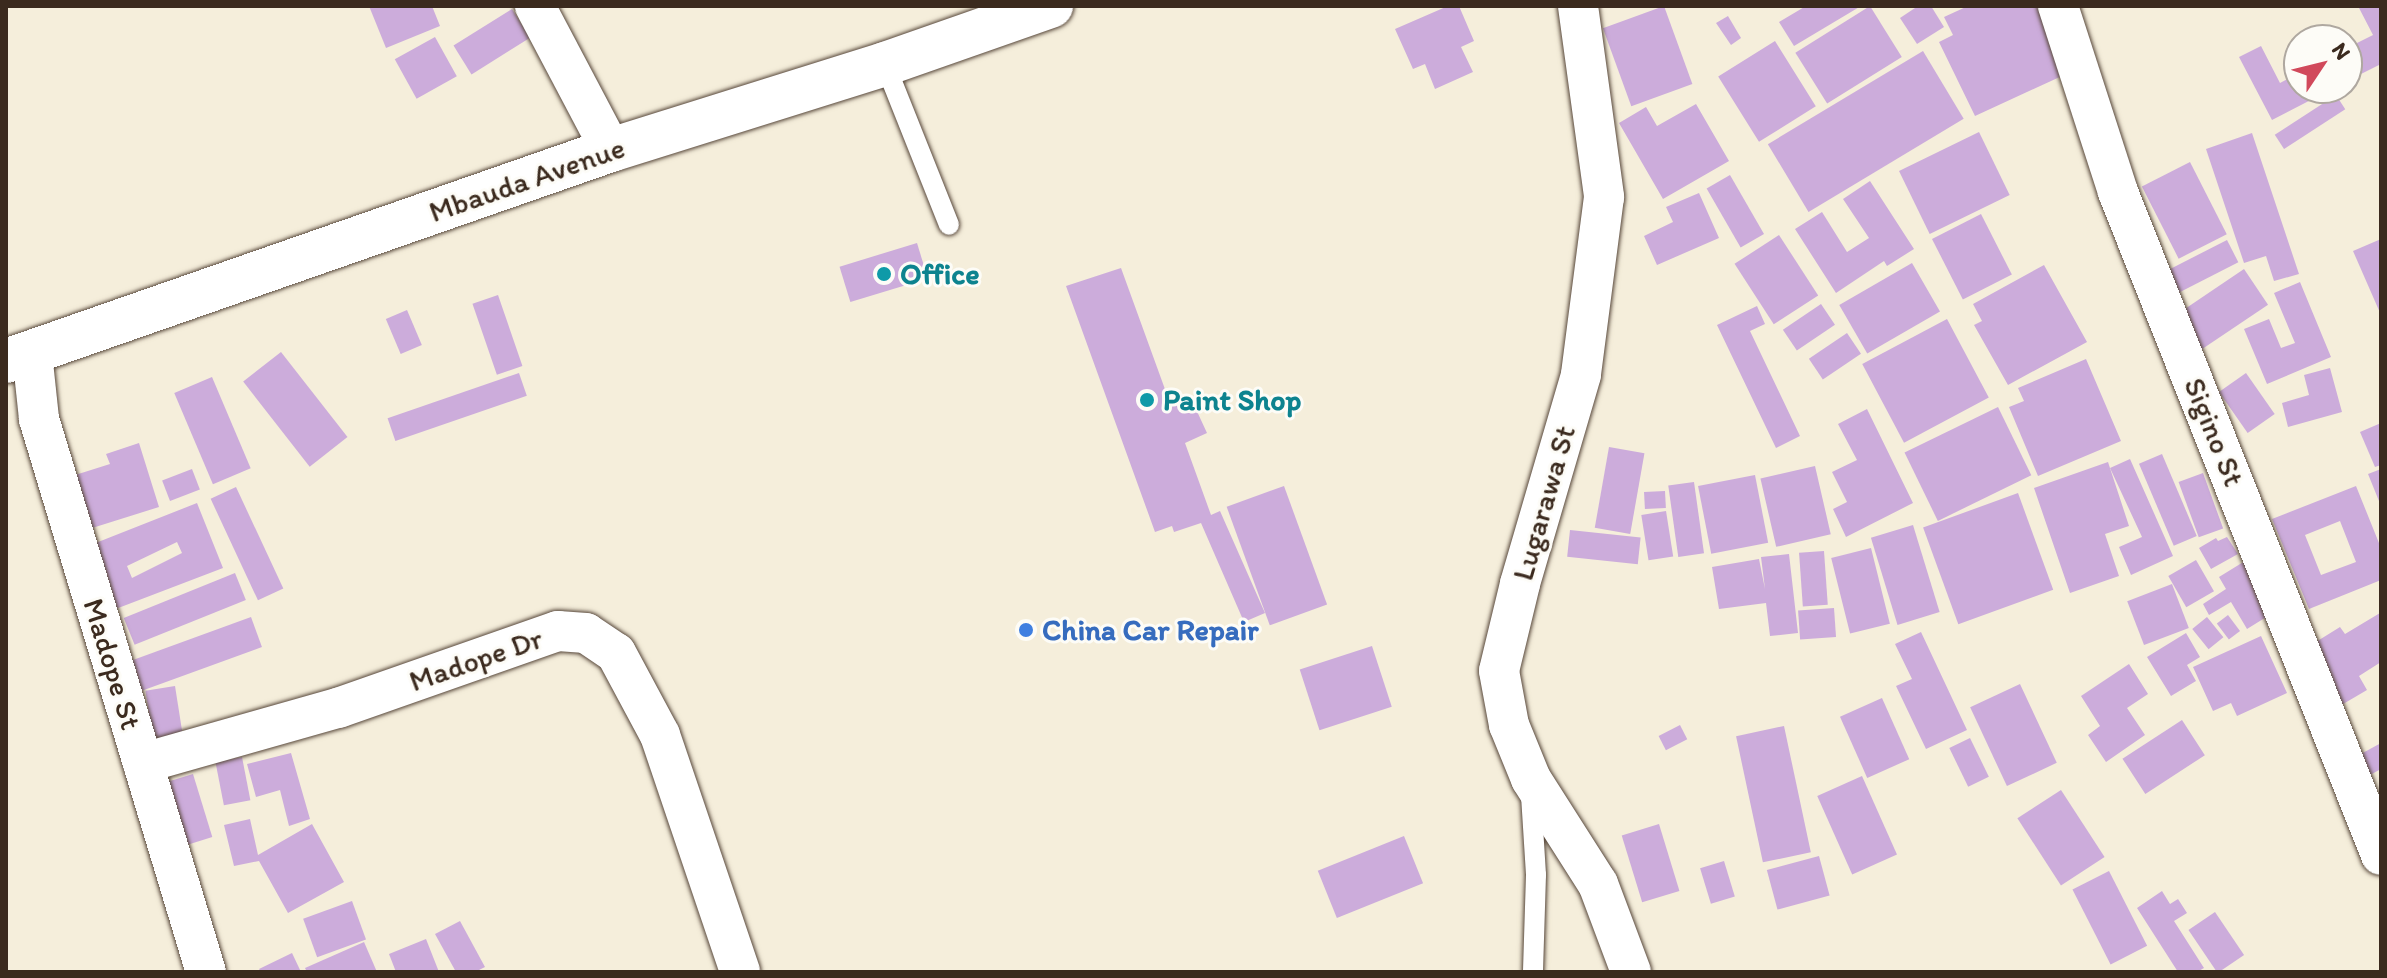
<!DOCTYPE html>
<html>
<head>
<meta charset="utf-8">
<style>
  body { margin:0 }
  #map { position:relative; width:2387px; height:978px; overflow:hidden; background:#f5eedb; font-family:Itim,sans-serif }
  div>[style] { position:absolute }
  [style*='--x'] { left:calc(var(--x)*1px); top:calc(var(--y)*1px); width:calc(var(--w)*1px); rotate:calc(var(--a)*1deg) }
  .building>* { inset:0; background:#ccacdb; transform-origin:0 0 }
  .roads { filter:drop-shadow(0 0 2px #57473a) drop-shadow(0 0 2px #57473a) }
  .lane>* { height:20px; margin:-10px; padding:0 10px; transform-origin:10px; border-radius:10px; background:#fff }
  .street>* { height:40px; margin:-20px; padding:0 20px; transform-origin:20px; border-radius:20px; background:#fff }
  .secondary>* { height:44px; margin:-22px; padding:0 22px; transform-origin:22px; border-radius:22px; background:#fff }
  .dots>* { width:22px; height:22px; translate:-50% -50%; box-sizing:border-box; border:4px solid #fdfcf7; border-radius:50% }
  span { translate:-50% -50%; white-space:nowrap; text-align:center; line-height:1.15; -webkit-text-stroke:6px #fdfcf7; paint-order:stroke }
  .street-label { font-size:30px; color:#3b2a1e }
  .culture-label { font-size:30px; color:#0d838f; font-weight:700 }
  .left { translate:0 -50%; text-align:left }
  .shop-label { font-size:30px; color:#366cbe; font-weight:700 }
  .frame { position:absolute; inset:0; border:8px solid #3b2a1e; pointer-events:none }
  .north { position:absolute; left:2283px; top:24px; width:80px; height:80px; box-sizing:border-box; background:#fdfcf7; border:2px solid #afa8a0; border-radius:50%; rotate:55deg; font-size:22px; font-weight:700; line-height:32px; text-align:center; color:#3b2a1e }
  .north::after { content:''; display:block; margin:auto; width:28px; height:36px; background:#d1495b; clip-path:polygon(50% 0,100% 100%,50% 72%,0 100%) }
</style>
</head>
<body>
<div id="map">
  <div class="building">
    <div style="clip-path:polygon(369px 6px,432px 6px,440px 26px,386px 48px)"></div>
    <div style="clip-path:polygon(1448px 6px,1459px 6px,1474px 41px,1461px 47px,1473px 72px,1435px 89px,1425px 64px,1413px 69px,1395px 29px)"></div>
    <div style="left:1664px;top:6px;width:83px;height:65px;rotate:70deg"></div>
    <div style="clip-path:polygon(1806px 6px,1861px 6px,1794px 46px,1779px 22px)"></div>
    <div style="left:1870px;top:6px;width:60px;height:88px;rotate:58deg"></div>
    <div style="clip-path:polygon(1918px 6px,1931px 6px,1944px 27px,1917px 44px,1900px 18px)"></div>
    <div style="clip-path:polygon(1968px 6px,2045px 6px,2075px 70px,1975px 116px,1939px 42px,1953px 35px,1944px 17px)"></div>
    <div style="clip-path:polygon(2358px 6px,2381px 6px,2381px 64px,2347px 81px,2347px 48px,2373px 35px)"></div>
    <div style="left:512px;top:9px;width:34px;height:69px;rotate:58deg"></div>
    <div style="clip-path:polygon(1728px 16px,1741px 38px,1731px 45px,1716px 23px)"></div>
    <div style="left:435px;top:37px;width:45px;height:46px;rotate:61deg"></div>
    <div style="left:1775px;top:41px;width:77px;height:67px;rotate:58deg"></div>
    <div style="clip-path:polygon(2261px 46px,2280px 83px,2299px 73px,2299px 88px,2334px 88px,2272px 120px,2239px 57px)"></div>
    <div style="left:1923px;top:51px;width:79px;height:181px;rotate:59deg"></div>
    <div style="left:2336px;top:95px;width:17px;height:73px;rotate:57deg"></div>
    <div style="clip-path:polygon(1696px 104px,1729px 161px,1663px 199px,1619px 123px,1646px 107px,1657px 126px)"></div>
    <div style="left:1979px;top:132px;width:70px;height:89px;rotate:64deg"></div>
    <div style="clip-path:polygon(2252px 133px,2299px 274px,2274px 281px,2266px 256px,2244px 263px,2206px 149px)"></div>
    <div style="left:2190px;top:162px;width:81px;height:54px;rotate:63deg"></div>
    <div style="left:1730px;top:175px;width:68px;height:27px;rotate:60deg"></div>
    <div style="clip-path:polygon(1870px 181px,1914px 249px,1887px 266px,1884px 261px,1836px 293px,1795px 229px,1822px 212px,1847px 252px,1869px 238px,1843px 199px)"></div>
    <div style="clip-path:polygon(1699px 193px,1719px 238px,1657px 265px,1644px 236px,1673px 222px,1666px 207px)"></div>
    <div style="left:1981px;top:214px;width:68px;height:55px;rotate:63deg"></div>
    <div style="left:1779px;top:235px;width:72px;height:53px;rotate:57deg"></div>
    <div style="clip-path:polygon(2381px 239px,2381px 315px,2353px 251px)"></div>
    <div style="left:2227px;top:240px;width:25px;height:78px;rotate:63deg"></div>
    <div style="left:917px;top:243px;width:37px;height:81px;rotate:73deg"></div>
    <div style="left:1912px;top:263px;width:56px;height:84px;rotate:60deg"></div>
    <div style="clip-path:polygon(2044px 265px,2087px 342px,2008px 385px,1974px 325px,1982px 321px,1973px 304px)"></div>
    <div style="clip-path:polygon(1121px 268px,1170px 403px,1189px 394px,1207px 433px,1185px 443px,1211px 515px,1220px 511px,1265px 613px,1244px 622px,1201px 523px,1174px 532px,1172px 526px,1155px 532px,1066px 286px)"></div>
    <div style="left:2244px;top:269px;width:43px;height:83px;rotate:56deg"></div>
    <div style="clip-path:polygon(2300px 282px,2331px 357px,2267px 384px,2244px 329px,2269px 319px,2281px 348px,2295px 343px,2274px 293px)"></div>
    <div style="left:498px;top:295px;width:75px;height:27px;rotate:71deg"></div>
    <div style="left:1821px;top:304px;width:25px;height:46px;rotate:56deg"></div>
    <div style="clip-path:polygon(1757px 306px,1765px 324px,1750px 331px,1800px 436px,1776px 448px,1717px 325px)"></div>
    <div style="left:407px;top:310px;width:38px;height:23px;rotate:67deg"></div>
    <div style="left:1947px;top:319px;width:89px;height:96px;rotate:62deg"></div>
    <div style="left:1847px;top:333px;width:25px;height:46px;rotate:56deg"></div>
    <div style="left:281px;top:352px;width:108px;height:48px;rotate:52deg"></div>
    <div style="clip-path:polygon(2086px 359px,2121px 441px,2038px 476px,2009px 407px,2024px 401px,2018px 388px)"></div>
    <div style="clip-path:polygon(2330px 368px,2342px 412px,2288px 427px,2282px 403px,2309px 395px,2304px 375px)"></div>
    <div style="left:519px;top:373px;width:24px;height:139px;rotate:71deg"></div>
    <div style="left:2246px;top:373px;width:50px;height:33px;rotate:55deg"></div>
    <div style="left:212px;top:377px;width:99px;height:41px;rotate:67deg"></div>
    <div style="left:1998px;top:407px;width:76px;height:104px;rotate:64deg"></div>
    <div style="clip-path:polygon(1867px 409px,1913px 503px,1846px 537px,1833px 509px,1847px 502px,1832px 472px,1857px 460px,1838px 424px)"></div>
    <div style="clip-path:polygon(2381px 423px,2381px 465px,2375px 467px,2360px 432px)"></div>
    <div style="clip-path:polygon(139px 443px,159px 507px,89px 529px,72px 476px,110px 464px,106px 454px)"></div>
    <div style="left:1609px;top:447px;width:36px;height:82px;rotate:10deg"></div>
    <div style="left:2162px;top:454px;width:89px;height:25px;rotate:67deg"></div>
    <div style="clip-path:polygon(2130px 459px,2173px 556px,2131px 575px,2119px 547px,2142px 537px,2110px 468px)"></div>
    <div style="clip-path:polygon(2108px 462px,2129px 526px,2105px 534px,2119px 576px,2070px 593px,2034px 488px)"></div>
    <div style="left:1815px;top:466px;width:70px;height:56px;rotate:77deg"></div>
    <div style="left:192px;top:469px;width:22px;height:32px;rotate:69deg"></div>
    <div style="clip-path:polygon(2381px 469px,2381px 506px,2368px 474px)"></div>
    <div style="left:2203px;top:473px;width:59px;height:26px;rotate:70deg"></div>
    <div style="left:1755px;top:475px;width:69px;height:58px;rotate:79deg"></div>
    <div style="left:1694px;top:482px;width:72px;height:26px;rotate:82deg"></div>
    <div style="left:1284px;top:486px;width:126px;height:61px;rotate:70deg"></div>
    <div style="clip-path:polygon(evenodd,2356px 486px,2381px 548px,2381px 580px,2309px 609px,2272px 519px,2356px 486px,2340px 521px,2356px 562px,2321px 575px,2305px 535px,2340px 521px)"></div>
    <div style="left:236px;top:487px;width:112px;height:28px;rotate:65deg"></div>
    <div style="left:1665px;top:491px;width:17px;height:21px;rotate:87deg"></div>
    <div style="left:2018px;top:493px;width:103px;height:101px;rotate:70deg"></div>
    <div style="clip-path:polygon(evenodd,197px 503px,223px 568px,113px 610px,88px 546px,197px 503px,177px 542px,182px 553px,132px 578px,127px 566px,177px 542px)"></div>
    <div style="left:1666px;top:511px;width:46px;height:25px;rotate:81deg"></div>
    <div style="left:1913px;top:525px;width:91px;height:44px;rotate:73deg"></div>
    <div style="left:1570px;top:530px;width:71px;height:27px;rotate:6deg"></div>
    <div style="clip-path:polygon(2227px 537px,2238px 554px,2211px 569px,2199px 548px,2216px 538px,2218px 541px)"></div>
    <div style="left:1871px;top:548px;width:78px;height:41px;rotate:76deg"></div>
    <div style="left:1824px;top:551px;width:54px;height:25px;rotate:86deg"></div>
    <div style="clip-path:polygon(1789px 554px,1798px 633px,1770px 636px,1766px 603px,1719px 609px,1712px 567px,1759px 559px,1765px 589px,1761px 557px)"></div>
    <div style="left:2196px;top:560px;width:36px;height:32px;rotate:60deg"></div>
    <div style="clip-path:polygon(2245px 561px,2276px 611px,2247px 629px,2231px 602px,2209px 615px,2203px 604px,2226px 589px,2219px 577px)"></div>
    <div style="left:235px;top:573px;width:29px;height:120px;rotate:68deg"></div>
    <div style="left:2172px;top:584px;width:47px;height:48px;rotate:69deg"></div>
    <div style="left:1834px;top:608px;width:29px;height:36px;rotate:86deg"></div>
    <div style="clip-path:polygon(2380px 613px,2381px 662px,2359px 676px,2367px 690px,2338px 707px,2303px 650px,2340px 627px,2345px 634px)"></div>
    <div style="left:2228px;top:615px;width:20px;height:14px;rotate:53deg"></div>
    <div style="left:251px;top:617px;width:32px;height:130px;rotate:70deg"></div>
    <div style="left:2207px;top:617px;width:26px;height:19px;rotate:51deg"></div>
    <div style="clip-path:polygon(1921px 632px,1967px 730px,1926px 749px,1896px 686px,1912px 679px,1895px 644px)"></div>
    <div style="clip-path:polygon(2186px 633px,2200px 657px,2187px 665px,2196px 681px,2171px 696px,2147px 657px)"></div>
    <div style="clip-path:polygon(2261px 636px,2287px 693px,2237px 716px,2231px 703px,2213px 711px,2193px 667px)"></div>
    <div style="left:1372px;top:646px;width:64px;height:76px;rotate:72deg"></div>
    <div style="clip-path:polygon(2129px 664px,2148px 694px,2127px 708px,2145px 735px,2106px 762px,2088px 735px,2100px 726px,2081px 696px)"></div>
    <div style="left:2020px;top:684px;width:87px;height:55px;rotate:65deg"></div>
    <div style="left:175px;top:686px;width:49px;height:30px;rotate:81deg"></div>
    <div style="left:1882px;top:698px;width:67px;height:46px;rotate:66deg"></div>
    <div style="left:2182px;top:720px;width:42px;height:71px;rotate:57deg"></div>
    <div style="left:1680px;top:725px;width:16px;height:24px;rotate:63deg"></div>
    <div style="left:1784px;top:726px;width:129px;height:49px;rotate:78deg"></div>
    <div style="left:1970px;top:738px;width:43px;height:23px;rotate:64deg"></div>
    <div style="clip-path:polygon(2381px 743px,2381px 769px,2370px 775px,2359px 755px)"></div>
    <div style="clip-path:polygon(291px 753px,310px 819px,289px 826px,280px 790px,256px 797px,247px 764px)"></div>
    <div style="left:242px;top:757px;width:44px;height:27px;rotate:79deg"></div>
    <div style="left:193px;top:774px;width:66px;height:30px;rotate:73deg"></div>
    <div style="left:1862px;top:776px;width:86px;height:49px;rotate:66deg"></div>
    <div style="left:2061px;top:790px;width:80px;height:52px;rotate:57deg"></div>
    <div style="clip-path:polygon(250px 819px,258px 855px,312px 824px,344px 882px,288px 913px,259px 861px,234px 866px,224px 825px)"></div>
    <div style="left:1659px;top:824px;width:70px;height:39px;rotate:73deg"></div>
    <div style="left:1404px;top:836px;width:51px;height:93px;rotate:68deg"></div>
    <div style="left:1819px;top:856px;width:41px;height:54px;rotate:75deg"></div>
    <div style="left:1724px;top:861px;width:37px;height:25px;rotate:73deg"></div>
    <div style="left:2109px;top:871px;width:84px;height:41px;rotate:63deg"></div>
    <div style="clip-path:polygon(2162px 891px,2170px 904px,2178px 899px,2187px 913px,2174px 921px,2204px 968px,2197px 972px,2178px 972px,2137px 908px)"></div>
    <div style="left:352px;top:901px;width:41px;height:52px;rotate:70deg"></div>
    <div style="left:2215px;top:912px;width:52px;height:32px;rotate:56deg"></div>
    <div style="clip-path:polygon(460px 921px,485px 967px,475px 972px,456px 972px,435px 934px)"></div>
    <div style="clip-path:polygon(426px 939px,439px 972px,396px 972px,389px 954px)"></div>
    <div style="clip-path:polygon(364px 942px,377px 972px,307px 972px,305px 968px)"></div>
    <div style="clip-path:polygon(292px 953px,301px 972px,261px 972px,259px 969px)"></div>
  </div>
  <div class="roads">
    <div class="lane">
      <div style="--x:885;--y:64;--w:173;--a:68.3"></div>
      <div style="--x:1531;--y:795;--w:80;--a:86.4"></div>
      <div style="--x:1536;--y:875;--w:97;--a:91.8"></div>
    </div>
    <div class="street">
      <div style="--x:535;--y:6;--w:163;--a:62.2"></div>
      <div style="--x:1578;--y:6;--w:193;--a:82.2"></div>
      <div style="--x:1604;--y:197;--w:179;--a:97.4"></div>
      <div style="--x:1581;--y:375;--w:218;--a:106.3"></div>
      <div style="--x:1520;--y:584;--w:89;--a:103.6"></div>
      <div style="--x:1499;--y:671;--w:55;--a:79.5"></div>
      <div style="--x:1509;--y:725;--w:58;--a:67.8"></div>
      <div style="--x:1531;--y:779;--w:125;--a:57.5"></div>
      <div style="--x:1598;--y:884;--w:94;--a:69.4"></div>
      <div style="--x:2058;--y:6;--w:195;--a:72.1"></div>
      <div style="--x:2118;--y:192;--w:713;--a:68.36"></div>
      <div style="--x:32;--y:353;--w:66;--a:83.9"></div>
      <div style="--x:39;--y:419;--w:578;--a:73.2"></div>
      <div style="--x:143;--y:763;--w:203;--a:-15.8"></div>
      <div style="--x:338;--y:708;--w:233;--a:-19.3"></div>
      <div style="--x:558;--y:631;--w:28;--a:4"></div>
      <div style="--x:586;--y:633;--w:36;--a:34"></div>
      <div style="--x:616;--y:653;--w:93;--a:61.8"></div>
      <div style="--x:660;--y:735;--w:250;--a:71.3"></div>
    </div>
    <div class="secondary">
      <div style="--x:6;--y:361;--w:641;--a:-19.23"></div>
      <div style="--x:611;--y:150;--w:287;--a:-17.4"></div>
      <div style="--x:885;--y:64;--w:176;--a:-19.3"></div>
    </div>
  </div>
  <div class="dots">
    <div style="left:884px;top:274px;background:#0f9aa8"></div>
    <div style="left:1147px;top:400px;background:#0f9aa8"></div>
    <div style="left:1026px;top:630px;background:#3f7fe0"></div>
  </div>
  <div class="street-label">
    <span style="left:527px;top:180px;rotate:-19deg">Mbauda Avenue</span>
    <span style="left:2214px;top:432px;rotate:68deg">Sigino St</span>
    <span style="left:1544px;top:503px;rotate:-74deg">Lugarawa St</span>
    <span style="left:476px;top:660px;rotate:-19deg">Madope Dr</span>
    <span style="left:112px;top:664px;rotate:73deg">Madope St</span>
  </div>
  <div class="culture-label">
    <span class="left" style="left:900px;top:274px">Office</span>
    <span class="left" style="left:1163px;top:400px">Paint Shop</span>
  </div>
  <div class="shop-label">
    <span class="left" style="left:1042px;top:630px">China Car Repair</span>
  </div>
  <div class="frame"></div>
  <div class="north">N</div>
</div>
</body>
</html>
